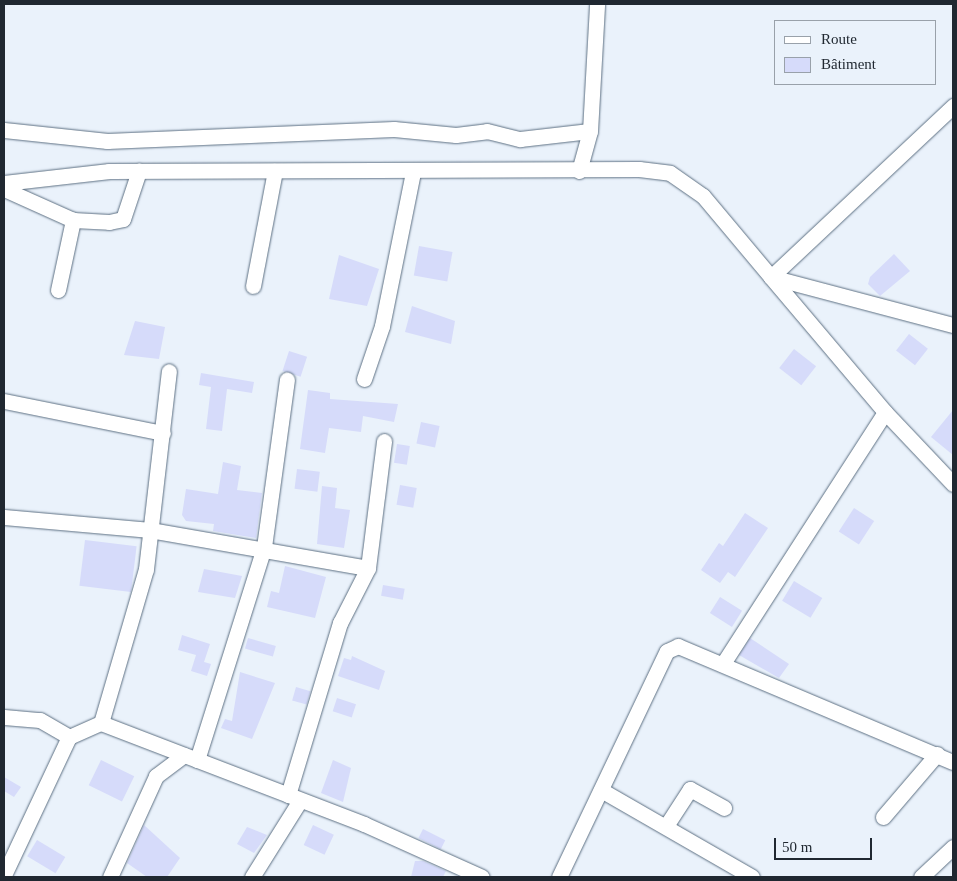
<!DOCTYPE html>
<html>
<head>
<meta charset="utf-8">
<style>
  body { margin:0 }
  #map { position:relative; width:957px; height:881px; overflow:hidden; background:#eaf2fb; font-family:"Times New Roman",serif }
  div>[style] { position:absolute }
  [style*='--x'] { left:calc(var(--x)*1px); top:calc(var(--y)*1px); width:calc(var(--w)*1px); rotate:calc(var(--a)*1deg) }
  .building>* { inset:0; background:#d6dbfa; transform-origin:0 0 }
  .roads { filter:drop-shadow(0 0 1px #5d7083) drop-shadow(0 0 1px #5d7083) }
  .minor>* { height:15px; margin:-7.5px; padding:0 7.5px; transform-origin:7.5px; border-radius:7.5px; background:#fff }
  span { translate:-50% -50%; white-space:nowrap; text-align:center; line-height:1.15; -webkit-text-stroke:5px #eaf2fb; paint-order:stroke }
  .frame { position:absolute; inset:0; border:5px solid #202831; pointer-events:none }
  .legend { position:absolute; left:774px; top:20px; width:162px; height:65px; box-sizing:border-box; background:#eaf2fb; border:1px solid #99a1aa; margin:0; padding:6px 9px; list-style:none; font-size:15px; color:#202831 }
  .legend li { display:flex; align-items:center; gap:10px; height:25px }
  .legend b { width:25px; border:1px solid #99a1aa }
  .scale { position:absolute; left:774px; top:838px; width:98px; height:22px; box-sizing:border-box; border:2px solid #202831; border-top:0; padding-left:6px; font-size:15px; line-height:18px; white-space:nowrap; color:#202831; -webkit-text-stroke:4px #eaf2fb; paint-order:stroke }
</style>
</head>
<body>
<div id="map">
  <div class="building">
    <div style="left:419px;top:246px;width:34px;height:30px;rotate:10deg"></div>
    <div style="clip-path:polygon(894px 254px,910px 271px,880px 296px,868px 284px,870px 277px)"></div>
    <div style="clip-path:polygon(339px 255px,379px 269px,367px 306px,329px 299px)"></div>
    <div style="clip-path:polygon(412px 306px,455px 321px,451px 344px,405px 332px)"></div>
    <div style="clip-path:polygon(135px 321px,165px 327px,159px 359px,124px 355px)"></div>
    <div style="left:909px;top:334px;width:24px;height:21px;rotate:38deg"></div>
    <div style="left:794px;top:349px;width:28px;height:24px;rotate:38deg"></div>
    <div style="left:289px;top:351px;width:19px;height:21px;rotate:18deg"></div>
    <div style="clip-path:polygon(201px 373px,254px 382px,252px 393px,227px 389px,222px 431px,206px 429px,211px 387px,199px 385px)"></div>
    <div style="clip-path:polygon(308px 390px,330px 393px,330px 399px,398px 404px,394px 422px,363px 416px,361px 432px,329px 428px,325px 453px,300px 449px)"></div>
    <div style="clip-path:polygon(953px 410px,953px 455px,931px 437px)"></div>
    <div style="left:421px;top:422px;width:19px;height:22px;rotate:12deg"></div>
    <div style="left:397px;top:444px;width:13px;height:19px;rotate:9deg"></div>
    <div style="clip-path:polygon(223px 462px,241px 466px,237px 490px,262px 493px,256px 538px,213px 531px,214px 524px,186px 521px,182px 515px,186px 489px,218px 494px)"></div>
    <div style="left:297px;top:469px;width:23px;height:20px;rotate:7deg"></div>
    <div style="left:400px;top:485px;width:17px;height:20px;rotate:10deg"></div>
    <div style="clip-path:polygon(322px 486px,337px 488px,335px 508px,350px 510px,344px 548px,317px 544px)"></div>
    <div style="left:854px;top:508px;width:24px;height:28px;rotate:33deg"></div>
    <div style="clip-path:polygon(745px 513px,768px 528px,735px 577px,728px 572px,720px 583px,701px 570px,719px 543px,723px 546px)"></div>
    <div style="left:85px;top:540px;width:52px;height:46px;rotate:7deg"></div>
    <div style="clip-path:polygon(285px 566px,326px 577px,315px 618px,267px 607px,271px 591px,279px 593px)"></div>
    <div style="clip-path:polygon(204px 569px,242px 576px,235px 598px,198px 592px)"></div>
    <div style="left:794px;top:581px;width:33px;height:23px;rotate:31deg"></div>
    <div style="left:383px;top:585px;width:22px;height:11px;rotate:10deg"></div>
    <div style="left:720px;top:597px;width:26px;height:19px;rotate:32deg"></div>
    <div style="clip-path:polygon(182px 635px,210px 644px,204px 662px,211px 664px,207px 676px,191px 671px,196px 655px,178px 650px)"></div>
    <div style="left:248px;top:638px;width:29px;height:11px;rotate:16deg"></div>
    <div style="clip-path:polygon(750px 638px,789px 664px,779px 678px,739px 655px)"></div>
    <div style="clip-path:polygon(352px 656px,385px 671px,379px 690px,338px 676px,344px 658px,351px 660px)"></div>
    <div style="clip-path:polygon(240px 672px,275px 683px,252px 739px,221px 728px,225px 719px,232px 721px)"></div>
    <div style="left:296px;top:687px;width:15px;height:14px;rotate:16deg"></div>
    <div style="left:337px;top:698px;width:20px;height:14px;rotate:18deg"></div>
    <div style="left:101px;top:760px;width:37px;height:28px;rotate:26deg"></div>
    <div style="clip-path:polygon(333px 760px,351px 768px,343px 802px,321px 793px)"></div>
    <div style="clip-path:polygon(4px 777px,21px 787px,14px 797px,4px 791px)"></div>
    <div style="clip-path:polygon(144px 825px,180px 858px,167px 877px,147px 877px,127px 863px)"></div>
    <div style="left:313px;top:825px;width:23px;height:22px;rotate:25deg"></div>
    <div style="clip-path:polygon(247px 827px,267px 835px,254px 853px,237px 844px)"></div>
    <div style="left:423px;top:829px;width:25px;height:10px;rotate:27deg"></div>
    <div style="left:37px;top:840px;width:33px;height:19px;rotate:31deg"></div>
    <div style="clip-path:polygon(415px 861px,423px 861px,446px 871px,443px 877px,411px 877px)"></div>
  </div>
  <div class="roads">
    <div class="minor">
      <div style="--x:4;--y:130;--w:104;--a:6.1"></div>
      <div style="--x:107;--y:141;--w:287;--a:-2.4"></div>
      <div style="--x:394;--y:129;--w:62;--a:5.5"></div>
      <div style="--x:456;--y:135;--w:31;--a:-7"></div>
      <div style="--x:487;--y:131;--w:34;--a:14"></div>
      <div style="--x:520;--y:139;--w:70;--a:-6.5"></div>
      <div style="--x:579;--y:171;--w:41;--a:-74.6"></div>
      <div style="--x:590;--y:131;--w:127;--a:-86.8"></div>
      <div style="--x:4;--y:183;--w:106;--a:-6.5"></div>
      <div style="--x:109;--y:171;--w:530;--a:-0.22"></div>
      <div style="--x:639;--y:169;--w:31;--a:7"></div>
      <div style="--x:670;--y:173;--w:40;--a:34.9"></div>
      <div style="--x:703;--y:196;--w:106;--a:50"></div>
      <div style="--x:771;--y:277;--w:250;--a:-43.2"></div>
      <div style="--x:4;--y:189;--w:76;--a:24.2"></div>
      <div style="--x:73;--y:220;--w:36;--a:3"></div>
      <div style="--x:109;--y:222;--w:14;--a:-12"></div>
      <div style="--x:123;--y:219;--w:51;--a:-71.6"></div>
      <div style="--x:771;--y:277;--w:188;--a:14.8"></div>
      <div style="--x:253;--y:286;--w:117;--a:-79.2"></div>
      <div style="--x:58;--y:290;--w:72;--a:-77.9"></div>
      <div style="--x:364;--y:379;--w:56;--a:-71.2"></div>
      <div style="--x:382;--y:326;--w:157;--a:-78.6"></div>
      <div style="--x:4;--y:401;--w:162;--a:11.4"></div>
      <div style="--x:885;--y:412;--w:99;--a:46.6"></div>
      <div style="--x:4;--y:517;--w:147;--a:5.1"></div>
      <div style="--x:150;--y:530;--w:221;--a:9.9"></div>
      <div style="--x:724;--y:662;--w:297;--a:-57.2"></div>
      <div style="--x:885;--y:412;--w:177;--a:-130.2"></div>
      <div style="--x:4;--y:717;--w:36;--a:5"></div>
      <div style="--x:40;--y:720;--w:34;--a:30"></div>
      <div style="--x:101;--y:723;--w:160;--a:-73.7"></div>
      <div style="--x:146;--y:569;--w:199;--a:-83.4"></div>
      <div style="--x:197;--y:760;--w:223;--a:-72.5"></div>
      <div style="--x:264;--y:547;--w:169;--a:-82.2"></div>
      <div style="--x:601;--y:790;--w:174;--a:29.9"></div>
      <div style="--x:288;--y:795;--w:180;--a:-73.2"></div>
      <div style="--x:340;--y:623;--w:62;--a:-63"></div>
      <div style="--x:368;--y:568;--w:128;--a:-82.8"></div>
      <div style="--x:883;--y:817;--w:83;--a:-49.4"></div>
      <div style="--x:666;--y:826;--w:44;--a:-57"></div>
      <div style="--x:690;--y:789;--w:39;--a:29"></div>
      <div style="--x:4;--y:875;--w:153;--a:-64.8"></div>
      <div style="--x:69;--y:737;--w:35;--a:-24"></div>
      <div style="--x:101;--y:723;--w:282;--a:21"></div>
      <div style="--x:364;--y:824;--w:129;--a:24.2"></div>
      <div style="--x:110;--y:877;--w:111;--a:-65.5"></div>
      <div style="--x:156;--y:776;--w:35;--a:-37"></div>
      <div style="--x:252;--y:877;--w:89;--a:-57.9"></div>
      <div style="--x:559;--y:877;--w:250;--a:-64.5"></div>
      <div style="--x:667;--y:651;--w:12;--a:-24"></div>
      <div style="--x:678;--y:646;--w:298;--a:22.9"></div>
      <div style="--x:921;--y:877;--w:44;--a:-43.2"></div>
    </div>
  </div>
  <div class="frame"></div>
  <ul class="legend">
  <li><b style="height:6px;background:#fff"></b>Route</li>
  <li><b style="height:14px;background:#d6dbfa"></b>Bâtiment</li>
  </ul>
  <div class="scale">50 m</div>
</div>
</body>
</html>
